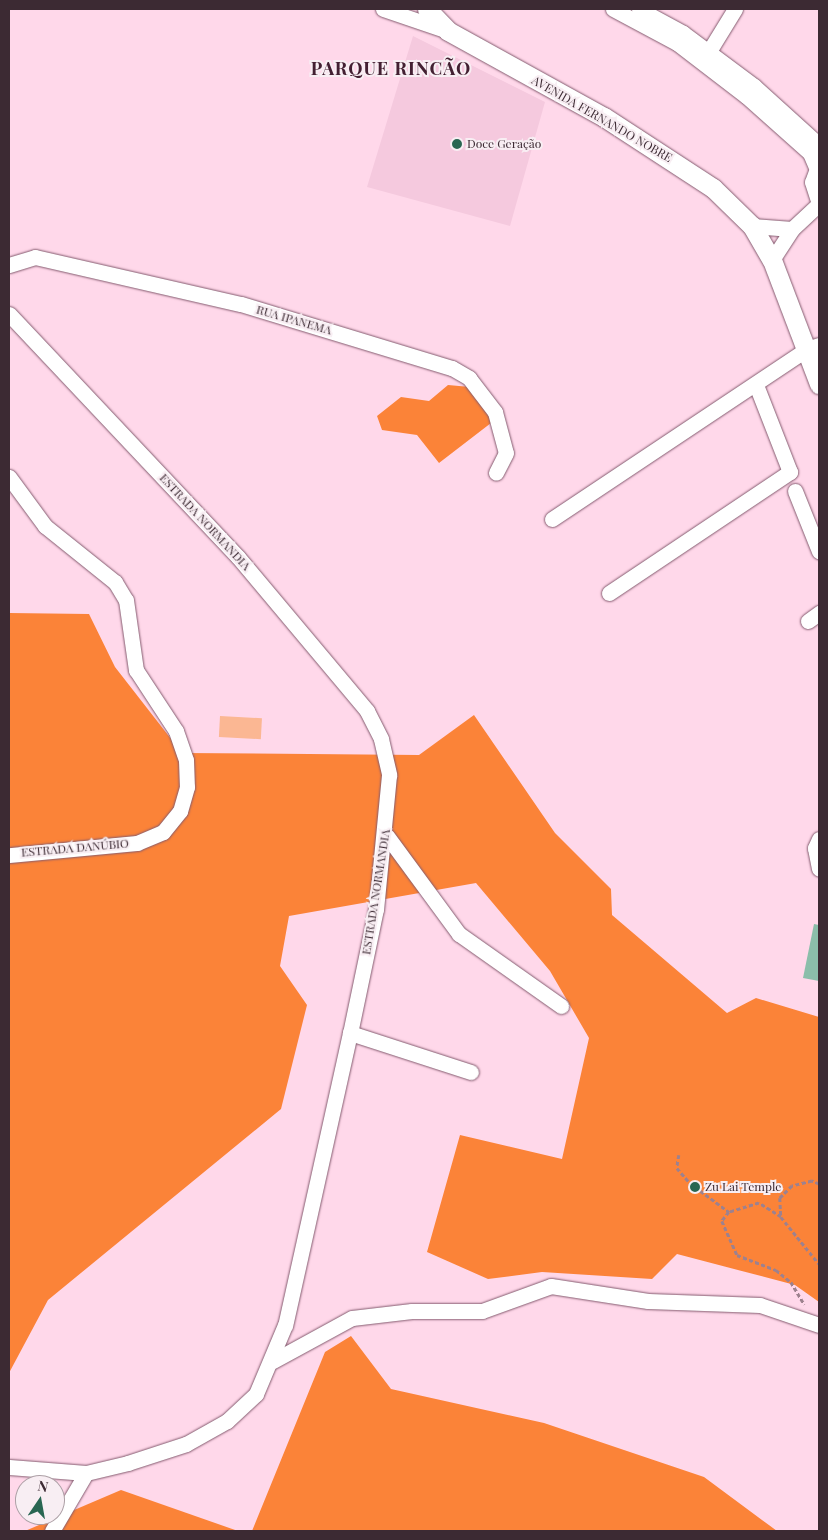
<!DOCTYPE html>
<html>
<head>
<meta charset="utf-8">
<style>
  body { margin:0 }
  #map { position:relative; width:828px; height:1540px; overflow:hidden; background:#ffd8ea; font-family:"Playfair Display",serif }
  div>[style] { position:absolute }
  [style*='--x'] { left:calc(var(--x)*1px); top:calc(var(--y)*1px); width:calc(var(--w)*1px); rotate:calc(var(--a)*1deg) }
  .built>* { inset:0; background:#f5c9de }
  .green>* { inset:0; background:#fbb793; transform-origin:0 0 }
  .forest>* { inset:0; background:#fb8338 }
  .building>* { inset:0; background:#8bbeaa }
  .path>* { height:2.5px; margin-top:-1.25px; transform-origin:0; background:repeating-linear-gradient(90deg,#9d818e 0 4px,transparent 0 6.5px) }
  .roads { filter:drop-shadow(0 0 1px #845b6f) drop-shadow(0 0 1px #845b6f) }
  .minor>* { height:15px; margin:-7.5px; padding:0 7.5px; transform-origin:7.5px; border-radius:7.5px; background:#fff }
  .major>* { height:19px; margin:-9.5px; padding:0 9.5px; transform-origin:9.5px; border-radius:9.5px; background:#fff }
  .dots>* { width:14px; height:14px; translate:-50% -50%; box-sizing:border-box; border:2px solid #f8eef3; border-radius:50% }
  span { translate:-50% -50%; white-space:nowrap; text-align:center; line-height:1.15; -webkit-text-stroke:4px #f8eef3; paint-order:stroke }
  .street-label { font-size:12px; color:#3c2a33 }
  .poi-label { font-size:12px; color:#3c2a33 }
  .left { translate:0 -50%; text-align:left }
  .district-label { font-size:18px; color:#432032; font-weight:700; letter-spacing:1px }
  .frame { position:absolute; inset:0; border:10px solid #3c2a33; pointer-events:none }
  .north { position:absolute; left:15px; top:1475px; width:50px; height:50px; box-sizing:border-box; background:#f8eef3; border:1px solid #ada0a6; border-radius:50%; rotate:12deg; font-size:14px; font-weight:700; line-height:20px; text-align:center; color:#3c2a33 }
  .north::after { content:''; display:block; margin:auto; width:18px; height:22px; background:#296652; clip-path:polygon(50% 0,100% 100%,50% 72%,0 100%) }
</style>
</head>
<body>
<div id="map">
  <div class="built">
    <div style="clip-path:polygon(413px 36px,545px 102px,510px 226px,367px 187px)"></div>
  </div>
  <div class="green">
    <div style="left:220px;top:716px;width:42px;height:21px;rotate:3deg"></div>
  </div>
  <div class="forest">
    <div style="clip-path:polygon(448px 385px,470px 387px,493px 406px,491px 423px,439px 463px,417px 435px,382px 430px,377px 416px,401px 397px,429px 401px)"></div>
    <div style="clip-path:polygon(9px 613px,89px 614px,115px 667px,182px 753px,419px 755px,474px 715px,555px 833px,611px 889px,612px 915px,727px 1013px,756px 998px,819px 1017px,819px 1302px,795px 1285px,677px 1254px,652px 1279px,542px 1272px,488px 1279px,427px 1252px,460px 1135px,562px 1159px,589px 1038px,550px 971px,476px 883px,289px 916px,280px 966px,307px 1005px,281px 1109px,48px 1300px,9px 1373px)"></div>
    <div style="clip-path:polygon(351px 1336px,391px 1389px,544px 1423px,704px 1477px,777px 1531px,252px 1531px,325px 1352px)"></div>
    <div style="clip-path:polygon(121px 1490px,238px 1531px,25px 1531px)"></div>
  </div>
  <div class="building">
    <div style="clip-path:polygon(814px 924px,819px 925px,819px 981px,803px 978px)"></div>
  </div>
  <div class="path">
    <div style="--x:679;--y:1155;--w:13;--a:99"></div>
    <div style="--x:677;--y:1168;--w:20;--a:49"></div>
    <div style="--x:690;--y:1183;--w:49;--a:36.6"></div>
    <div style="--x:819;--y:1184;--w:8;--a:-157"></div>
    <div style="--x:812;--y:1181;--w:21;--a:166"></div>
    <div style="--x:792;--y:1186;--w:17;--a:135"></div>
    <div style="--x:780;--y:1198;--w:19;--a:87"></div>
    <div style="--x:781;--y:1217;--w:60;--a:51"></div>
    <div style="--x:781;--y:1217;--w:26;--a:-148"></div>
    <div style="--x:759;--y:1203;--w:31;--a:163"></div>
    <div style="--x:729;--y:1212;--w:11;--a:128"></div>
    <div style="--x:722;--y:1221;--w:37;--a:66"></div>
    <div style="--x:737;--y:1255;--w:42;--a:21"></div>
    <div style="--x:776;--y:1270;--w:19;--a:39"></div>
    <div style="--x:791;--y:1282;--w:26;--a:59"></div>
  </div>
  <div class="roads">
    <div class="minor">
      <div style="--x:383;--y:9;--w:69;--a:18.7"></div>
      <div style="--x:613;--y:9;--w:72;--a:28"></div>
      <div style="--x:677;--y:43;--w:87;--a:37.5"></div>
      <div style="--x:746;--y:96;--w:86;--a:41.7"></div>
      <div style="--x:810;--y:153;--w:15;--a:67"></div>
      <div style="--x:639;--y:9;--w:50;--a:28.6"></div>
      <div style="--x:683;--y:33;--w:89;--a:36.7"></div>
      <div style="--x:754;--y:86;--w:88;--a:42.2"></div>
      <div style="--x:703;--y:61;--w:61;--a:-58.4"></div>
      <div style="--x:819;--y:163;--w:20;--a:110"></div>
      <div style="--x:812;--y:182;--w:23;--a:72"></div>
      <div style="--x:752;--y:226;--w:40;--a:4.3"></div>
      <div style="--x:772;--y:260;--w:37;--a:-57"></div>
      <div style="--x:792;--y:229;--w:37;--a:-43"></div>
      <div style="--x:9;--y:265;--w:27;--a:-17"></div>
      <div style="--x:35;--y:257;--w:211;--a:12.9"></div>
      <div style="--x:241;--y:304;--w:220;--a:16.9"></div>
      <div style="--x:452;--y:368;--w:20;--a:30"></div>
      <div style="--x:469;--y:378;--w:43;--a:52.6"></div>
      <div style="--x:495;--y:412;--w:42;--a:75"></div>
      <div style="--x:506;--y:453;--w:22;--a:117"></div>
      <div style="--x:9;--y:314;--w:334;--a:46.7"></div>
      <div style="--x:238;--y:557;--w:201;--a:50"></div>
      <div style="--x:367;--y:711;--w:31;--a:63"></div>
      <div style="--x:381;--y:739;--w:37;--a:77"></div>
      <div style="--x:389;--y:775;--w:135;--a:95.5"></div>
      <div style="--x:376;--y:909;--w:127;--a:101.8"></div>
      <div style="--x:350;--y:1033;--w:299;--a:102.5"></div>
      <div style="--x:285;--y:1325;--w:75;--a:112.8"></div>
      <div style="--x:256;--y:1394;--w:40;--a:137"></div>
      <div style="--x:227;--y:1421;--w:47;--a:150.7"></div>
      <div style="--x:186;--y:1444;--w:61;--a:161.9"></div>
      <div style="--x:128;--y:1463;--w:43;--a:166.6"></div>
      <div style="--x:86;--y:1473;--w:77;--a:-175.5"></div>
      <div style="--x:9;--y:477;--w:61;--a:53.7"></div>
      <div style="--x:45;--y:526;--w:90;--a:38.7"></div>
      <div style="--x:115;--y:582;--w:21;--a:59"></div>
      <div style="--x:126;--y:600;--w:71;--a:81.9"></div>
      <div style="--x:136;--y:670;--w:73;--a:56.7"></div>
      <div style="--x:176;--y:731;--w:31;--a:71"></div>
      <div style="--x:186;--y:760;--w:27;--a:88"></div>
      <div style="--x:187;--y:787;--w:25;--a:106"></div>
      <div style="--x:180;--y:811;--w:27;--a:129"></div>
      <div style="--x:163;--y:832;--w:28;--a:157"></div>
      <div style="--x:137;--y:843;--w:129;--a:174.6"></div>
      <div style="--x:795;--y:491;--w:65;--a:68.2"></div>
      <div style="--x:552;--y:519;--w:306;--a:-33.7"></div>
      <div style="--x:807;--y:349;--w:13;--a:-18"></div>
      <div style="--x:609;--y:593;--w:218;--a:-33.8"></div>
      <div style="--x:790;--y:472;--w:93;--a:-111.3"></div>
      <div style="--x:808;--y:621;--w:14;--a:-36"></div>
      <div style="--x:387;--y:836;--w:122;--a:53.7"></div>
      <div style="--x:459;--y:934;--w:125;--a:35.2"></div>
      <div style="--x:819;--y:839;--w:10;--a:114"></div>
      <div style="--x:815;--y:848;--w:21;--a:79"></div>
      <div style="--x:350;--y:1033;--w:127;--a:17.9"></div>
      <div style="--x:273;--y:1361;--w:90;--a:-28.6"></div>
      <div style="--x:352;--y:1318;--w:60;--a:-6.7"></div>
      <div style="--x:412;--y:1311;--w:70;--a:0"></div>
      <div style="--x:482;--y:1311;--w:73;--a:-19.9"></div>
      <div style="--x:551;--y:1286;--w:98;--a:8.8"></div>
      <div style="--x:648;--y:1301;--w:112;--a:2"></div>
      <div style="--x:760;--y:1305;--w:62;--a:18.7"></div>
      <div style="--x:52;--y:1531;--w:67;--a:-59.6"></div>
    </div>
    <div class="major">
      <div style="--x:427;--y:9;--w:30;--a:46"></div>
      <div style="--x:448;--y:31;--w:178;--a:28.9"></div>
      <div style="--x:604;--y:117;--w:130;--a:33.1"></div>
      <div style="--x:713;--y:188;--w:54;--a:44.3"></div>
      <div style="--x:752;--y:226;--w:39;--a:60"></div>
      <div style="--x:772;--y:260;--w:133;--a:69.2"></div>
    </div>
  </div>
  <div class="dots">
    <div style="left:457px;top:144px;background:#296652"></div>
    <div style="left:695px;top:1187px;background:#296652"></div>
  </div>
  <div class="street-label">
    <span style="left:602px;top:119px;rotate:30deg">AVENIDA FERNANDO NOBRE</span>
    <span style="left:294px;top:320px;rotate:16deg">RUA IPANEMA</span>
    <span style="left:205px;top:522px;rotate:47deg">ESTRADA NORMANDIA</span>
    <span style="left:75px;top:848px;rotate:-5deg">ESTRADA DANÚBIO</span>
    <span style="left:376px;top:892px;rotate:-81deg">ESTRADA NORMANDIA</span>
  </div>
  <div class="poi-label">
    <span class="left" style="left:467px;top:144px">Doce Geração</span>
    <span class="left" style="left:705px;top:1187px">Zu Lai Temple</span>
  </div>
  <div class="district-label">
    <span style="left:391px;top:68px">PARQUE RINCÃO</span>
  </div>
  <div class="frame"></div>
  <div class="north">N</div>
</div>
</body>
</html>
